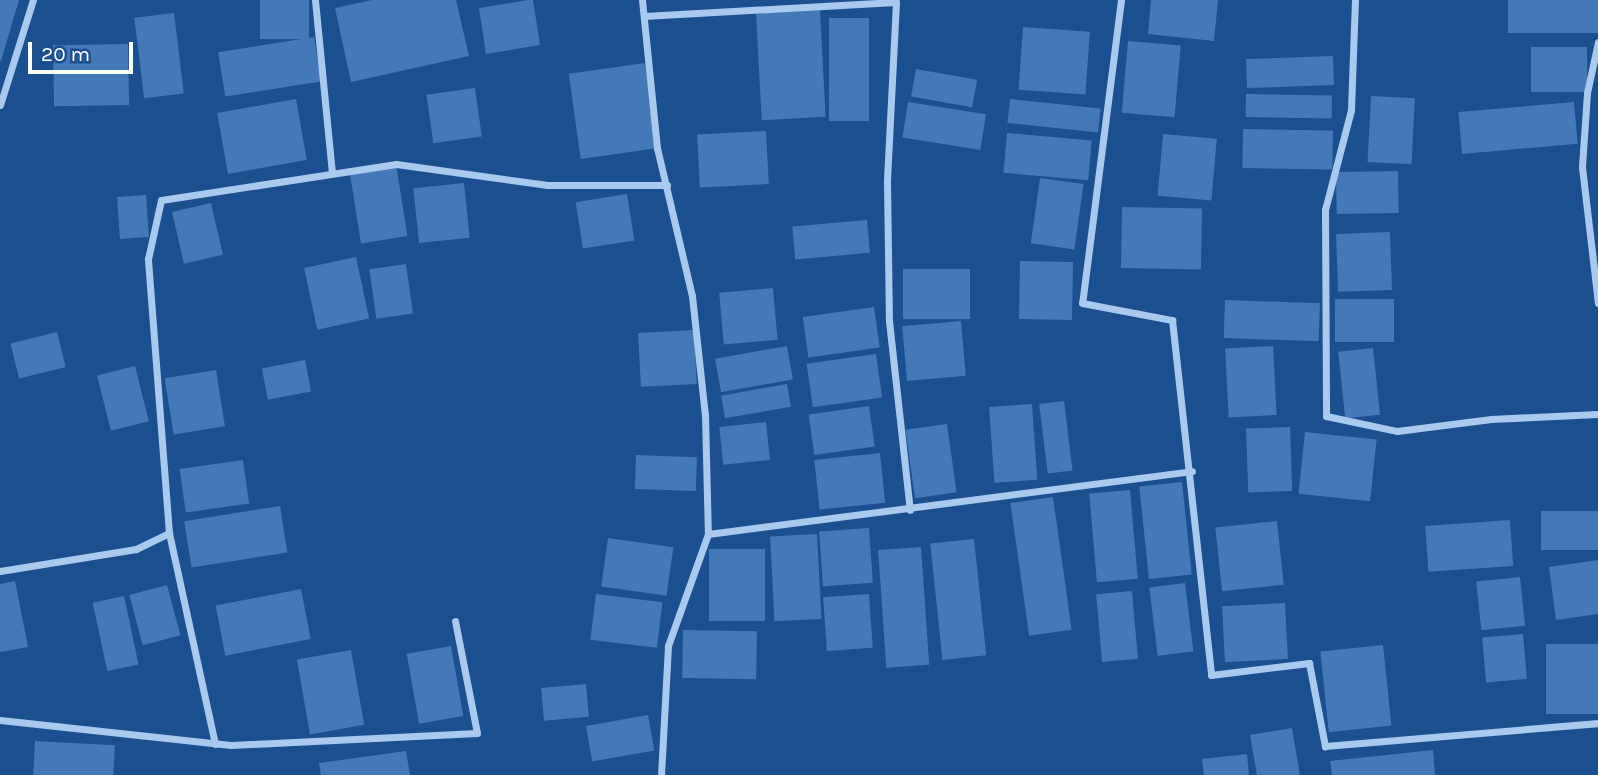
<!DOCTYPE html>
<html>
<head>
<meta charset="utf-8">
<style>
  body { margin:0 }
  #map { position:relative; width:1598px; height:775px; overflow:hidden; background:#1b4f8f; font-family:Karla,sans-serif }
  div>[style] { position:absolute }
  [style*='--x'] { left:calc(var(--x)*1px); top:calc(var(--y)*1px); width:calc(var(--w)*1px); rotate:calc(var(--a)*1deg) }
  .building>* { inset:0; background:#4478b7; transform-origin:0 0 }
  .street>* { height:7px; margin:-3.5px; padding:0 3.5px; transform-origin:3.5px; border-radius:3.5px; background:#a9c9ee }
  span { translate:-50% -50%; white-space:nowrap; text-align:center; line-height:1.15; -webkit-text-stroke:6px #1b4f8f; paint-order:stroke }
  .scale { position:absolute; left:28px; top:42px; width:105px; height:32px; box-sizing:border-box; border:4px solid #fff; border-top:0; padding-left:9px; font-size:21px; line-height:24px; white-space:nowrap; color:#fff; -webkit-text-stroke:5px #1b4f8f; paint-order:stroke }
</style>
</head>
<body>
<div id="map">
  <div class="building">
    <div style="clip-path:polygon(0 0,19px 0,1px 61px,0 61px)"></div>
    <div style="left:260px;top:0;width:49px;height:39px"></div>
    <div style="clip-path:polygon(372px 0,456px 0,469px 56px,351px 82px,335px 8px)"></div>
    <div style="clip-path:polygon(528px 0,533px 0,540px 45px,486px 54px,479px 8px)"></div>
    <div style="clip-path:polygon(1151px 0,1218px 0,1214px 41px,1148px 34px)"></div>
    <div style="left:1508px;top:0;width:90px;height:33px"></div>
    <div style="left:820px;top:10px;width:107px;height:64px;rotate:87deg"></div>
    <div style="left:174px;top:13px;width:81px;height:40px;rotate:83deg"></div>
    <div style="left:829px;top:18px;width:40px;height:103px"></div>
    <div style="left:1023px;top:27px;width:67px;height:63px;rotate:4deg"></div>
    <div style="left:314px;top:37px;width:45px;height:97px;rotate:81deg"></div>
    <div style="left:1128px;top:41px;width:53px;height:72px;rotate:5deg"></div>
    <div style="left:128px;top:44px;width:61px;height:75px;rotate:89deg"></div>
    <div style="left:1531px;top:47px;width:56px;height:45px"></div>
    <div style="left:1333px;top:56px;width:29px;height:87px;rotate:88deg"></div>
    <div style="left:645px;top:63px;width:86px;height:77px;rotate:82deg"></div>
    <div style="left:916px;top:69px;width:62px;height:28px;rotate:10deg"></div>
    <div style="left:475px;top:88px;width:49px;height:49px;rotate:82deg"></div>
    <div style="left:1246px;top:94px;width:86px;height:23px;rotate:1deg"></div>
    <div style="left:1371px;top:96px;width:44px;height:66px;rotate:3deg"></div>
    <div style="left:296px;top:99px;width:62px;height:80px;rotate:80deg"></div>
    <div style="left:1010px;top:99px;width:91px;height:24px;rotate:6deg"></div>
    <div style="left:908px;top:102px;width:79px;height:36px;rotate:9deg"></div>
    <div style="left:1574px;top:102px;width:42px;height:116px;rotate:85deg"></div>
    <div style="left:1243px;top:129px;width:90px;height:39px;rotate:1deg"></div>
    <div style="left:766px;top:131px;width:53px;height:69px;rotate:87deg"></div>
    <div style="left:1007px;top:133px;width:85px;height:40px;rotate:5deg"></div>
    <div style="left:1163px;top:134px;width:54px;height:62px;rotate:5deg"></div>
    <div style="left:396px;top:164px;width:73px;height:47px;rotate:81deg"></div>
    <div style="left:1398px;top:171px;width:42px;height:62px;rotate:89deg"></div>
    <div style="left:1040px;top:178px;width:44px;height:66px;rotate:8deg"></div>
    <div style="left:464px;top:183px;width:55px;height:51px;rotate:84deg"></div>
    <div style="left:627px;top:194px;width:47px;height:52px;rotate:81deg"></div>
    <div style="left:146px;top:195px;width:42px;height:29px;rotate:86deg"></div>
    <div style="left:211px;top:203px;width:53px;height:40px;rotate:77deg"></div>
    <div style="left:1122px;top:207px;width:80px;height:61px;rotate:1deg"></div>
    <div style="left:867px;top:220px;width:33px;height:75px;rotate:85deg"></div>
    <div style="left:1390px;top:232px;width:58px;height:54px;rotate:88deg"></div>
    <div style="left:356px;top:257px;width:63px;height:53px;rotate:78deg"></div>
    <div style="left:1020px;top:261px;width:53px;height:58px;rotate:1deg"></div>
    <div style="left:406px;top:264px;width:50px;height:37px;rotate:82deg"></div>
    <div style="left:970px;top:269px;width:50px;height:67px;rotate:90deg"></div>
    <div style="left:773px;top:288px;width:52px;height:54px;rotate:85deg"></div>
    <div style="left:1335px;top:299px;width:59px;height:43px"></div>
    <div style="left:1225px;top:300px;width:95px;height:38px;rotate:2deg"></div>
    <div style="left:874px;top:307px;width:41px;height:72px;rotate:82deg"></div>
    <div style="left:961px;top:321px;width:55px;height:59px;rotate:85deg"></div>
    <div style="left:694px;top:330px;width:54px;height:56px;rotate:87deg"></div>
    <div style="left:57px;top:332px;width:36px;height:48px;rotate:76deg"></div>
    <div style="left:787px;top:346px;width:34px;height:73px;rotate:80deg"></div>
    <div style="left:1273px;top:346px;width:69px;height:48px;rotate:87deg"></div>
    <div style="left:1373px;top:348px;width:67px;height:35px;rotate:84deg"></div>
    <div style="left:876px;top:354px;width:44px;height:70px;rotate:82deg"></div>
    <div style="left:305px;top:360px;width:32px;height:44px;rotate:79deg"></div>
    <div style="left:135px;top:366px;width:57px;height:39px;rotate:76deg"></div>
    <div style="left:216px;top:370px;width:57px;height:52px;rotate:81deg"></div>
    <div style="left:787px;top:384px;width:23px;height:67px;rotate:80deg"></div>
    <div style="left:1064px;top:401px;width:70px;height:25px;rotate:83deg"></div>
    <div style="left:1032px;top:404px;width:76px;height:43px;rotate:86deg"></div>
    <div style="left:869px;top:406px;width:41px;height:61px;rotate:82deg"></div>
    <div style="left:766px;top:422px;width:38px;height:47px;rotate:84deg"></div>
    <div style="left:947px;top:424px;width:69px;height:42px;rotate:82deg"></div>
    <div style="left:1290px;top:427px;width:64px;height:44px;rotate:88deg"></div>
    <div style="left:1305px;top:432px;width:72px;height:62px;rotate:6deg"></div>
    <div style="left:880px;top:453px;width:50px;height:66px;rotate:84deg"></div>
    <div style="left:636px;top:455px;width:61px;height:34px;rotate:2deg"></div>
    <div style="left:243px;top:460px;width:44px;height:64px;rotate:82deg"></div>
    <div style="left:1182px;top:482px;width:93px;height:43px;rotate:84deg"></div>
    <div style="left:1130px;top:490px;width:89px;height:41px;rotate:85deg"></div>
    <div style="left:1053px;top:497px;width:134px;height:43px;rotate:82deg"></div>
    <div style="left:280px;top:506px;width:47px;height:97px;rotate:81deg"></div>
    <div style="left:1598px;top:511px;width:39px;height:57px;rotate:90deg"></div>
    <div style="left:1510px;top:520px;width:46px;height:85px;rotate:86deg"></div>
    <div style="left:1277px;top:521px;width:64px;height:62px;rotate:84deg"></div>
    <div style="left:869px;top:528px;width:55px;height:50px;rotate:86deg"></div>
    <div style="left:817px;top:534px;width:85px;height:47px;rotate:87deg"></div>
    <div style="left:608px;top:538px;width:66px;height:49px;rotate:8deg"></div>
    <div style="left:974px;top:539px;width:117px;height:44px;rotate:84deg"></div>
    <div style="left:921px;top:547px;width:118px;height:43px;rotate:86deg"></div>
    <div style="left:709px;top:549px;width:56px;height:72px"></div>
    <div style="clip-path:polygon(1598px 560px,1598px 614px,1556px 620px,1549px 567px)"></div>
    <div style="left:1520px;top:577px;width:49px;height:44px;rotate:84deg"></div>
    <div style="clip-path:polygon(15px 581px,28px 647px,0 652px,0 584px)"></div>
    <div style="left:1185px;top:583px;width:69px;height:36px;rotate:83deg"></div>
    <div style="left:167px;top:585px;width:52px;height:39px;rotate:75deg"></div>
    <div style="left:301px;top:589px;width:51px;height:87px;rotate:79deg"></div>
    <div style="left:1132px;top:591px;width:68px;height:36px;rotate:85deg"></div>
    <div style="left:596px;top:594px;width:67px;height:46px;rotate:7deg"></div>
    <div style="left:869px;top:594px;width:54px;height:46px;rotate:86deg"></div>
    <div style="left:124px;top:596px;width:70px;height:32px;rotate:78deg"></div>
    <div style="left:1285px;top:603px;width:56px;height:63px;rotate:87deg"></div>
    <div style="left:683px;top:630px;width:74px;height:48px;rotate:1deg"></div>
    <div style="left:1523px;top:634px;width:45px;height:41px;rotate:85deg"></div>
    <div style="left:1598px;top:644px;width:70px;height:52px;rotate:90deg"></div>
    <div style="left:1383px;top:645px;width:81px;height:63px;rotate:84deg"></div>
    <div style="left:451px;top:646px;width:71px;height:45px;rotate:80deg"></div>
    <div style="left:351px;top:650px;width:76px;height:55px;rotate:80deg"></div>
    <div style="left:586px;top:684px;width:33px;height:45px;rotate:85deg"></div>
    <div style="left:648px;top:715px;width:36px;height:63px;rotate:80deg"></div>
    <div style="clip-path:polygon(1292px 728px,1300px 775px,1257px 775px,1250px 735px)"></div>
    <div style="left:35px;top:741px;width:80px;height:34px;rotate:3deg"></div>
    <div style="clip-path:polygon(1433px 750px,1435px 775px,1332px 775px,1330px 761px)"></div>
    <div style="clip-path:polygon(406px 751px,410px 775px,321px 775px,319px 763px)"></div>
    <div style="clip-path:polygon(1247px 754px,1249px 775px,1204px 775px,1202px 759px)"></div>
  </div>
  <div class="street">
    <div style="--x:315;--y:0;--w:173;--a:84.4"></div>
    <div style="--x:642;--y:0;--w:149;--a:84.2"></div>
    <div style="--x:657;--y:148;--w:152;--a:76.7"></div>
    <div style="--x:692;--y:296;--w:120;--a:83.8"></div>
    <div style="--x:705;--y:415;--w:119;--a:88.6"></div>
    <div style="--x:708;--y:534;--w:119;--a:109.7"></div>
    <div style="--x:668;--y:646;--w:129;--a:93.1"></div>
    <div style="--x:1121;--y:0;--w:305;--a:97.3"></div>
    <div style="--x:1082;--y:303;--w:92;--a:10.7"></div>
    <div style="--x:1172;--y:320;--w:357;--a:83.7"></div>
    <div style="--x:1211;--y:675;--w:99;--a:-7"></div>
    <div style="--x:1309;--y:663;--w:85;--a:79.1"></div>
    <div style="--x:1325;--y:746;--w:274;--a:-4.8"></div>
    <div style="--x:1355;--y:0;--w:110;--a:92.1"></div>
    <div style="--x:1351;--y:110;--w:103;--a:104.6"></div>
    <div style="--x:1325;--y:210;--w:206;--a:89.7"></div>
    <div style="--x:1326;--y:416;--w:73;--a:11.9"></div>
    <div style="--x:1397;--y:431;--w:95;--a:-7.3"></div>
    <div style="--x:1491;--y:419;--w:107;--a:-2.7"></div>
    <div style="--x:644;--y:16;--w:252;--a:-3.2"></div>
    <div style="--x:896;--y:2;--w:179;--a:92.9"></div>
    <div style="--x:887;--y:181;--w:140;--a:89.2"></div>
    <div style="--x:889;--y:321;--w:190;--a:83.7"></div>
    <div style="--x:1598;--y:42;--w:52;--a:102.2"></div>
    <div style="--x:1587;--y:93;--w:74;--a:93.9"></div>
    <div style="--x:1582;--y:167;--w:137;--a:83.3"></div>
    <div style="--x:0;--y:105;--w:110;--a:-72.6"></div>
    <div style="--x:169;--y:533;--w:216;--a:77.7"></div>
    <div style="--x:708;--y:534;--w:488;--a:-7.4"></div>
    <div style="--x:0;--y:571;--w:138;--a:-9.2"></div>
    <div style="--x:136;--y:549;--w:37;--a:-26"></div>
    <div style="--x:169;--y:533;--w:275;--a:-94.4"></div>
    <div style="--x:148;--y:259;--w:60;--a:-77.6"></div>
    <div style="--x:161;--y:200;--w:238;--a:-8.7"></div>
    <div style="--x:396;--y:164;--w:153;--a:7.9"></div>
    <div style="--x:548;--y:185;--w:119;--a:0"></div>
    <div style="--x:0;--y:720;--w:232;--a:6.2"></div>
    <div style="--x:231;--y:745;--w:246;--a:-2.8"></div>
    <div style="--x:477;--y:733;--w:114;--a:-101.1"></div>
  </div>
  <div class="scale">20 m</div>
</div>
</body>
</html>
